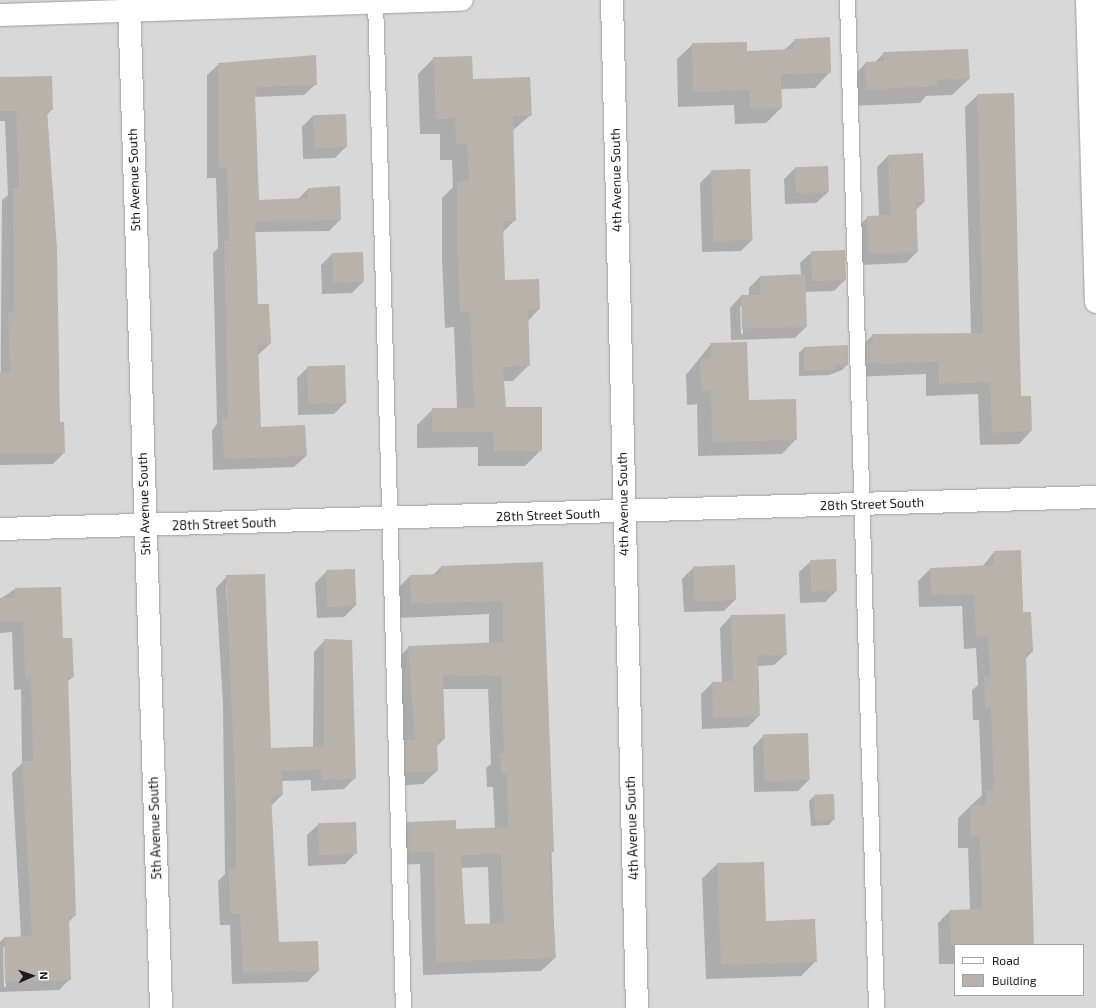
<!DOCTYPE html>
<html>
<head>
<meta charset="utf-8">
<style>
  body { margin:0 }
  #map { position:relative; width:1096px; height:1008px; overflow:hidden; background:#ece9e1; font-family:"Exo 2",sans-serif }
  div>[style] { position:absolute }
  [style*='--x'] { left:calc(var(--x)*1px); top:calc(var(--y)*1px); width:calc(var(--w)*1px); rotate:calc(var(--a)*1deg) }
  .residential>* { inset:0; background:#d9d8d8 }
  .shadow>* { inset:0; background:#0003 }
  .building>* { inset:0; background:#b8b2ab; transform-origin:0 0 }
  .roads { filter:drop-shadow(0 0 1px #9f9f9f) drop-shadow(0 0 1px #9f9f9f) }
  .service>* { height:15px; margin:-7.5px; padding:0 7.5px; transform-origin:7.5px; border-radius:7.5px; background:#fff }
  .minor>* { height:22px; margin:-11px; padding:0 11px; transform-origin:11px; border-radius:11px; background:#fff }
  span { translate:-50% -50%; white-space:nowrap; text-align:center; line-height:1.15; -webkit-text-stroke:3.5px #fff; paint-order:stroke }
  .street-label { font-size:13px; color:#1b1b1b }
  .legend { position:absolute; left:954px; top:944px; width:130px; height:52px; box-sizing:border-box; background:#fff; border:1px solid #a4a4a4; margin:0; padding:5px 7px; list-style:none; font-size:12px; color:#1b1b1b }
  .legend li { display:flex; align-items:center; gap:8px; height:20px }
  .legend b { width:20px; border:1px solid #a4a4a4 }
  .north { position:absolute; left:12px; top:956px; width:40px; height:40px; -webkit-text-stroke:3px #fff; paint-order:stroke; rotate:88deg; font-size:11px; font-weight:700; line-height:16px; text-align:center; color:#1b1b1b }
  .north::after { content:''; display:block; margin:auto; width:14px; height:18px; background:#1b1b1b; clip-path:polygon(50% 0,100% 100%,50% 72%,0 100%) }
</style>
</head>
<body>
<div id="map">
  <div class="residential">
    <div style="clip-path:polygon(evenodd,0 0,1096px 0,1096px 1008px,0 1008px,0 0,955px 945px,1083px 945px,1083px 995px,955px 995px,955px 945px)"></div>
  </div>
  <div class="shadow">
    <div style="clip-path:polygon(795px 40px,830px 72px,815px 88px,781px 89px,781px 108px,766px 123px,735px 124px,734px 105px,678px 107px,677px 59px,693px 44px,746px 52px,784px 50px)"></div>
    <div style="clip-path:polygon(884px 53px,969px 79px,952px 95px,926px 96px,920px 103px,850px 106px,849px 80px,866px 63px,874px 63px)"></div>
    <div style="clip-path:polygon(434px 58px,531px 115px,512px 131px,515px 220px,502px 233px,504px 281px,539px 309px,528px 321px,529px 365px,513px 381px,503px 381px,505px 408px,541px 450px,525px 466px,478px 466px,478px 447px,417px 448px,417px 425px,433px 409px,457px 409px,454px 327px,445px 328px,442px 259px,442px 198px,453px 187px,452px 160px,440px 160px,440px 134px,420px 134px,418px 74px)"></div>
    <div style="clip-path:polygon(219px 64px,316px 84px,304px 95px,254px 97px,258px 201px,297px 200px,308px 189px,340px 220px,329px 231px,254px 232px,257px 305px,270px 344px,258px 355px,260px 428px,306px 456px,294px 467px,213px 470px,212px 430px,217px 424px,213px 253px,218px 248px,216px 178px,207px 178px,207px 75px)"></div>
    <div style="clip-path:polygon(0 78px,52px 109px,47px 115px,59px 424px,64px 453px,53px 464px,0 465px,2px 200px,8px 195px,5px 121px,0 121px)"></div>
    <div style="clip-path:polygon(978px 95px,1020px 397px,1031px 431px,1019px 444px,980px 445px,978px 394px,926px 396px,926px 374px,854px 377px,860px 347px,873px 335px,971px 334px,965px 107px)"></div>
    <div style="clip-path:polygon(313px 116px,346px 147px,335px 158px,303px 159px,302px 127px)"></div>
    <div style="clip-path:polygon(888px 156px,924px 202px,916px 210px,917px 252px,906px 263px,858px 265px,856px 228px,868px 217px,879px 217px,877px 167px)"></div>
    <div style="clip-path:polygon(795px 168px,828px 192px,816px 203px,785px 204px,784px 179px)"></div>
    <div style="clip-path:polygon(749px 170px,752px 240px,741px 251px,702px 252px,700px 183px,711px 172px)"></div>
    <div style="clip-path:polygon(evenodd,812px 252px,845px 280px,834px 291px,805px 292px,806px 327px,795px 338px,731px 340px,730px 308px,741px 296px,749px 296px,749px 288px,760px 277px,801px 276px,800px 263px,812px 252px,740px 306px,742px 306px,743px 334px,741px 334px,740px 306px)"></div>
    <div style="clip-path:polygon(332px 254px,363px 282px,352px 293px,322px 294px,321px 265px)"></div>
    <div style="clip-path:polygon(711px 344px,748px 401px,796px 439px,782px 454px,698px 456px,697px 404px,687px 405px,686px 375px)"></div>
    <div style="clip-path:polygon(847px 346px,847px 365px,842px 370px,829px 375px,799px 376px,799px 353px,804px 348px)"></div>
    <div style="clip-path:polygon(308px 367px,345px 403px,334px 414px,298px 415px,297px 378px)"></div>
    <div style="clip-path:polygon(1020px 551px,1023px 613px,1032px 652px,1025px 659px,1033px 945px,955px 945px,955px 964px,939px 964px,938px 923px,950px 911px,970px 910px,968px 848px,958px 848px,958px 818px,982px 795px,979px 720px,973px 720px,972px 690px,978px 685px,976px 648px,964px 649px,962px 606px,919px 607px,918px 581px,930px 569px,982px 567px,994px 552px)"></div>
    <div style="clip-path:polygon(811px 561px,836px 591px,825px 602px,800px 603px,799px 572px)"></div>
    <div style="clip-path:polygon(evenodd,542px 563px,555px 958px,541px 971px,423px 975px,420px 864px,394px 865px,394px 837px,407px 823px,455px 830px,495px 828px,493px 787px,487px 787px,486px 768px,491px 764px,488px 689px,443px 689px,444px 739px,436px 747px,437px 771px,423px 784px,392px 786px,395px 661px,409px 647px,489px 644px,489px 614px,398px 618px,396px 590px,410px 576px,433px 575px,441px 567px,542px 563px,488px 867px,490px 925px,464px 926px,461px 868px,488px 867px)"></div>
    <div style="clip-path:polygon(694px 567px,735px 600px,724px 611px,684px 612px,682px 579px)"></div>
    <div style="clip-path:polygon(327px 571px,355px 606px,344px 617px,317px 618px,315px 583px)"></div>
    <div style="clip-path:polygon(evenodd,227px 576px,270px 749px,313px 748px,314px 652px,325px 640px,355px 778px,344px 789px,311px 791px,311px 780px,281px 781px,282px 795px,271px 806px,278px 943px,318px 971px,307px 982px,232px 984px,230px 925px,220px 925px,218px 881px,225px 874px,223px 705px,216px 588px,227px 576px,226px 586px,228px 586px,233px 699px,226px 586px)"></div>
    <div style="clip-path:polygon(evenodd,60px 588px,62px 639px,73px 677px,67px 682px,75px 915px,68px 923px,70px 979px,59px 990px,0 992px,0 942px,4px 938px,21px 937px,12px 773px,22px 763px,21px 689px,14px 690px,12px 632px,0 633px,0 599px,15px 589px,60px 588px,3px 947px,5px 947px,6px 987px,4px 987px,3px 947px)"></div>
    <div style="clip-path:polygon(731px 616px,786px 654px,774px 665px,758px 666px,759px 716px,748px 727px,702px 729px,701px 694px,712px 683px,722px 682px,720px 628px)"></div>
    <div style="clip-path:polygon(764px 735px,809px 780px,798px 791px,754px 792px,753px 747px)"></div>
    <div style="clip-path:polygon(814px 796px,834px 819px,829px 825px,811px 826px,809px 801px)"></div>
    <div style="clip-path:polygon(319px 824px,356px 853px,345px 864px,308px 866px,307px 835px)"></div>
    <div style="clip-path:polygon(717px 864px,765px 922px,816px 961px,801px 976px,706px 979px,702px 879px)"></div>
  </div>
  <div class="building">
    <div style="clip-path:polygon(830px 37px,831px 73px,781px 74px,782px 108px,750px 109px,749px 90px,693px 92px,692px 43px,747px 42px,747px 51px,794px 49px,794px 39px)"></div>
    <div style="clip-path:polygon(968px 49px,970px 79px,937px 80px,937px 86px,866px 90px,865px 62px,884px 61px,883px 52px)"></div>
    <div style="clip-path:polygon(316px 55px,317px 85px,258px 87px,255px 94px,259px 200px,308px 198px,308px 188px,340px 186px,341px 220px,255px 221px,258px 304px,269px 304px,271px 344px,258px 345px,261px 427px,305px 425px,307px 456px,224px 459px,222px 418px,228px 418px,224px 241px,229px 241px,227px 167px,218px 168px,218px 63px)"></div>
    <div style="clip-path:polygon(472px 56px,473px 79px,530px 77px,532px 116px,513px 116px,516px 221px,503px 221px,505px 280px,539px 279px,540px 309px,528px 310px,530px 366px,503px 367px,506px 407px,542px 407px,542px 451px,494px 451px,493px 432px,432px 432px,432px 408px,474px 408px,470px 312px,460px 312px,457px 243px,457px 181px,469px 181px,467px 144px,456px 144px,455px 118px,436px 119px,433px 57px)"></div>
    <div style="clip-path:polygon(52px 76px,53px 110px,47px 110px,57px 248px,60px 422px,64px 422px,65px 453px,0 454px,0 372px,10px 372px,8px 312px,14px 311px,13px 188px,19px 188px,16px 111px,0 111px,0 77px)"></div>
    <div style="clip-path:polygon(1014px 93px,1021px 396px,1031px 396px,1032px 431px,992px 433px,990px 382px,939px 384px,938px 362px,866px 364px,866px 344px,873px 344px,872px 334px,983px 333px,977px 94px)"></div>
    <div style="left:346px;top:114px;width:33px;height:33px;rotate:88deg"></div>
    <div style="clip-path:polygon(923px 153px,925px 202px,916px 202px,918px 252px,869px 254px,867px 216px,890px 215px,888px 155px)"></div>
    <div style="left:828px;top:166px;width:26px;height:33px;rotate:88deg"></div>
    <div style="left:750px;top:169px;width:71px;height:39px;rotate:88deg"></div>
    <div style="left:845px;top:250px;width:30px;height:34px;rotate:88deg"></div>
    <div style="left:363px;top:252px;width:30px;height:31px;rotate:88deg"></div>
    <div style="clip-path:polygon(805px 274px,807px 327px,742px 329px,741px 295px,760px 295px,760px 276px)"></div>
    <div style="clip-path:polygon(747px 342px,749px 400px,796px 399px,797px 440px,712px 442px,711px 390px,701px 391px,700px 359px,711px 359px,710px 343px)"></div>
    <div style="clip-path:polygon(848px 345px,848px 365px,835px 365px,835px 370px,804px 371px,804px 347px)"></div>
    <div style="left:345px;top:365px;width:38px;height:38px;rotate:88deg"></div>
    <div style="clip-path:polygon(1021px 550px,1023px 612px,1031px 612px,1033px 652px,1026px 653px,1034px 945px,951px 945px,950px 910px,982px 909px,980px 836px,970px 836px,970px 805px,986px 805px,986px 790px,994px 790px,991px 708px,985px 708px,984px 677px,990px 677px,988px 636px,976px 637px,974px 594px,931px 595px,930px 568px,994px 565px,994px 551px)"></div>
    <div style="left:836px;top:559px;width:32px;height:26px;rotate:88deg"></div>
    <div style="clip-path:polygon(evenodd,543px 562px,554px 852px,549px 852px,556px 958px,436px 962px,434px 851px,408px 852px,407px 822px,456px 820px,456px 829px,508px 827px,507px 774px,501px 774px,500px 753px,504px 753px,501px 676px,443px 675px,445px 739px,437px 739px,438px 771px,406px 772px,405px 740px,415px 740px,408px 646px,503px 642px,503px 601px,411px 604px,410px 575px,441px 574px,441px 566px,543px 562px,501px 854px,504px 923px,465px 924px,461px 855px,501px 854px)"></div>
    <div style="left:735px;top:565px;width:35px;height:42px;rotate:88deg"></div>
    <div style="left:355px;top:569px;width:37px;height:29px;rotate:88deg"></div>
    <div style="clip-path:polygon(265px 574px,271px 748px,324px 746px,324px 639px,352px 640px,356px 779px,322px 780px,321px 769px,282px 771px,283px 795px,271px 796px,279px 942px,318px 941px,319px 971px,243px 973px,240px 914px,230px 914px,229px 869px,236px 869px,236px 810px,226px 575px)"></div>
    <div style="clip-path:polygon(61px 587px,63px 638px,72px 638px,74px 677px,68px 677px,76px 916px,69px 916px,71px 980px,5px 982px,4px 937px,32px 936px,22px 761px,33px 761px,31px 679px,25px 679px,23px 621px,0 622px,0 598px,15px 598px,15px 588px)"></div>
    <div style="clip-path:polygon(785px 614px,787px 655px,758px 656px,760px 716px,713px 718px,712px 682px,733px 681px,731px 615px)"></div>
    <div style="left:808px;top:733px;width:47px;height:45px;rotate:88deg"></div>
    <div style="left:834px;top:794px;width:26px;height:20px;rotate:88deg"></div>
    <div style="left:356px;top:822px;width:32px;height:38px;rotate:88deg"></div>
    <div style="clip-path:polygon(764px 862px,766px 921px,815px 919px,817px 962px,721px 965px,717px 863px)"></div>
  </div>
  <div class="roads">
    <div class="service">
      <div style="--x:375;--y:0;--w:1008;--a:88.41"></div>
      <div style="--x:847;--y:0;--w:1008;--a:88.35"></div>
    </div>
    <div class="minor">
      <div style="--x:129;--y:0;--w:1009;--a:88.18"></div>
      <div style="--x:612;--y:0;--w:1008;--a:88.58"></div>
      <div style="--x:1087;--y:0;--w:302;--a:88.3"></div>
      <div style="--x:0;--y:15;--w:462;--a:-1.9"></div>
      <div style="--x:0;--y:529;--w:1096;--a:-1.67"></div>
    </div>
  </div>
  <div class="street-label">
    <span style="left:134px;top:180px;rotate:-92deg">5th Avenue South</span>
    <span style="left:616px;top:180px;rotate:-91deg">4th Avenue South</span>
    <span style="left:144px;top:504px;rotate:-92deg">5th Avenue South</span>
    <span style="left:623px;top:504px;rotate:-91deg">4th Avenue South</span>
    <span style="left:872px;top:504px;rotate:-2deg">28th Street South</span>
    <span style="left:548px;top:515px;rotate:-2deg">28th Street South</span>
    <span style="left:224px;top:524px;rotate:-2deg">28th Street South</span>
    <span style="left:155px;top:828px;rotate:-92deg">5th Avenue South</span>
    <span style="left:632px;top:828px;rotate:-92deg">4th Avenue South</span>
  </div>
  <ul class="legend">
  <li><b style="height:5px;background:#fff"></b>Road</li>
  <li><b style="height:11px;background:#b8b2ab"></b>Building</li>
  </ul>
  <div class="north">N</div>
</div>
</body>
</html>
